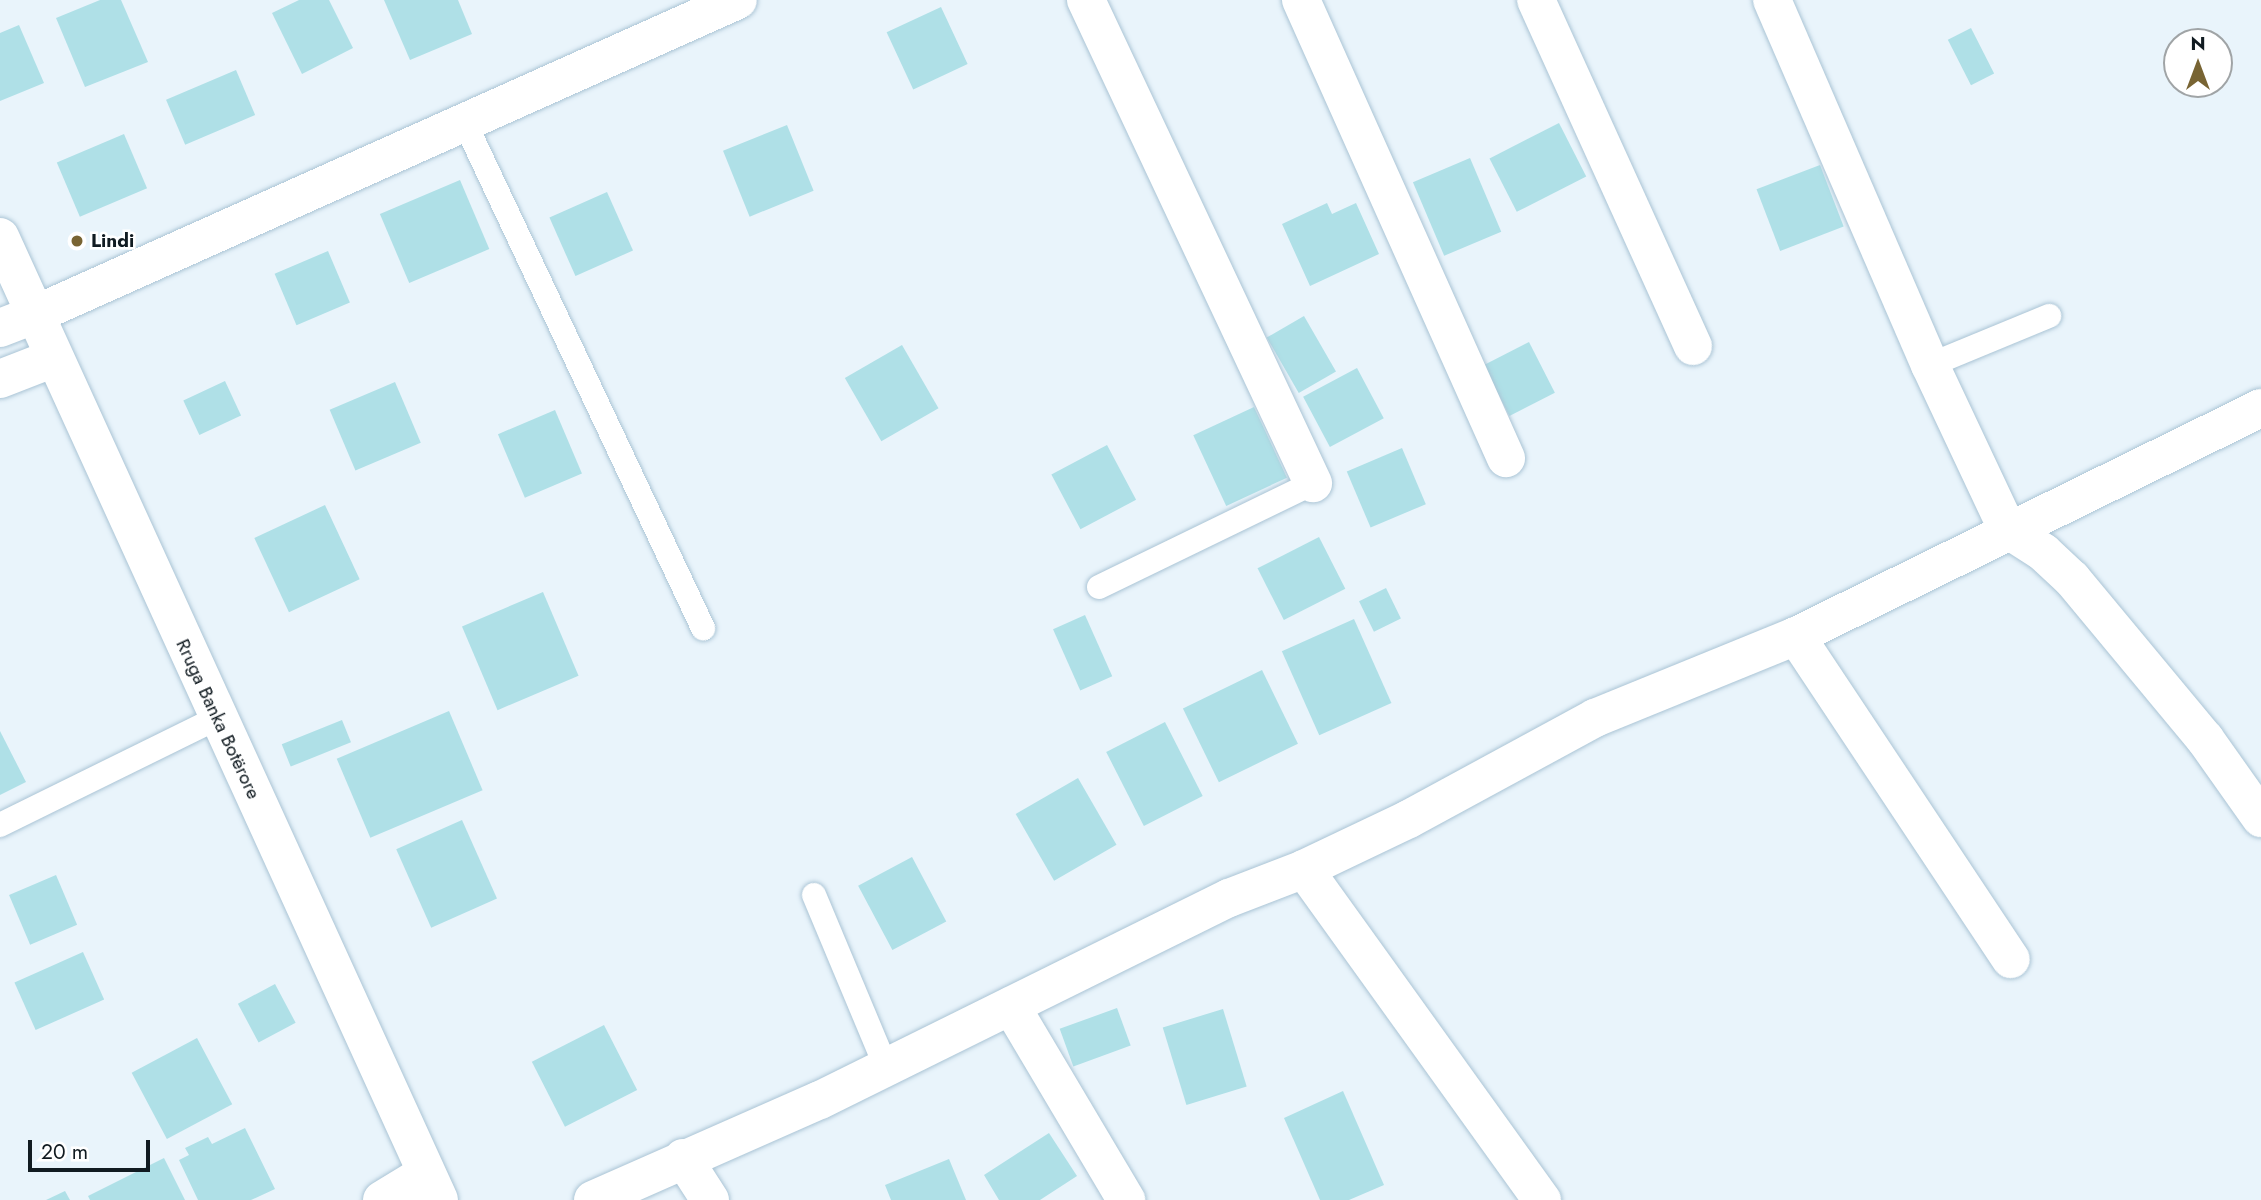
<!DOCTYPE html>
<html>
<head>
<meta charset="utf-8">
<style>
  body { margin:0 }
  #map { position:relative; width:2261px; height:1200px; overflow:hidden; background:#e9f4fb; font-family:Jost,sans-serif }
  div>[style] { position:absolute }
  [style*='--x'] { left:calc(var(--x)*1px); top:calc(var(--y)*1px); width:calc(var(--w)*1px); rotate:calc(var(--a)*1deg) }
  .building>* { inset:0; background:#afe0e7; transform-origin:0 0 }
  .roads { filter:drop-shadow(0 0 2px #aac4d5) drop-shadow(0 0 2px #aac4d5) }
  .service>* { height:24px; margin:-12px; padding:0 12px; transform-origin:12px; border-radius:12px; background:#fff }
  .minor>* { height:38px; margin:-19px; padding:0 19px; transform-origin:19px; border-radius:19px; background:#fff }
  .tertiary>* { height:38px; margin:-19px; padding:0 19px; transform-origin:19px; border-radius:19px; background:#fff }
  .dots>* { width:19px; height:19px; translate:-50% -50%; box-sizing:border-box; border:4px solid #fff; border-radius:50% }
  span { translate:-50% -50%; white-space:nowrap; text-align:center; line-height:1.15; -webkit-text-stroke:5px #fff; paint-order:stroke }
  .poi-label { font-size:19px; color:#111b21; font-weight:700 }
  .left { translate:0 -50%; text-align:left }
  .street-label { font-size:19px; color:#111b21 }
  .north { position:absolute; left:2163px; top:28px; width:70px; height:70px; box-sizing:border-box; background:#fff; border:2px solid #a0a4a6; border-radius:50%; rotate:0deg; font-size:19px; font-weight:700; line-height:28px; text-align:center; color:#111b21 }
  .north::after { content:''; display:block; margin:auto; width:24px; height:32px; background:#786433; clip-path:polygon(50% 0,100% 100%,50% 72%,0 100%) }
  .scale { position:absolute; left:28px; top:1140px; width:122px; height:32px; box-sizing:border-box; border:4px solid #111b21; border-top:0; padding-left:9px; font-size:21px; line-height:24px; white-space:nowrap; color:#111b21; -webkit-text-stroke:5px #fff; paint-order:stroke }
</style>
</head>
<body>
<div id="map">
  <div class="building">
    <div style="clip-path:polygon(100px 0,121px 0,148px 62px,85px 87px,56px 18px)"></div>
    <div style="clip-path:polygon(299px 0,329px 0,353px 48px,302px 74px,272px 13px)"></div>
    <div style="clip-path:polygon(384px 0,458px 0,472px 34px,410px 60px)"></div>
    <div style="left:941px;top:7px;width:63px;height:60px;rotate:65deg"></div>
    <div style="clip-path:polygon(19px 25px,44px 83px,0 101px,0 33px)"></div>
    <div style="left:1971px;top:28px;width:51px;height:26px;rotate:63deg"></div>
    <div style="left:236px;top:70px;width:49px;height:76px;rotate:67deg"></div>
    <div style="left:1559px;top:123px;width:60px;height:78px;rotate:63deg"></div>
    <div style="left:787px;top:125px;width:71px;height:69px;rotate:68deg"></div>
    <div style="left:124px;top:134px;width:59px;height:73px;rotate:67deg"></div>
    <div style="left:1470px;top:158px;width:80px;height:62px;rotate:67deg"></div>
    <div style="left:1820px;top:165px;width:66px;height:68px;rotate:69deg"></div>
    <div style="left:460px;top:180px;width:75px;height:87px;rotate:67deg"></div>
    <div style="left:607px;top:192px;width:64px;height:63px;rotate:66deg"></div>
    <div style="clip-path:polygon(1327px 203px,1332px 214px,1356px 203px,1379px 254px,1310px 286px,1282px 224px)"></div>
    <div style="left:328px;top:251px;width:56px;height:58px;rotate:67deg"></div>
    <div style="left:1304px;top:316px;width:64px;height:43px;rotate:60deg"></div>
    <div style="left:1529px;top:342px;width:57px;height:51px;rotate:63deg"></div>
    <div style="left:902px;top:345px;width:73px;height:66px;rotate:60deg"></div>
    <div style="left:1357px;top:368px;width:57px;height:61px;rotate:62deg"></div>
    <div style="left:225px;top:381px;width:38px;height:46px;rotate:65deg"></div>
    <div style="left:395px;top:382px;width:66px;height:71px;rotate:67deg"></div>
    <div style="left:1254px;top:407px;width:78px;height:67px;rotate:65deg"></div>
    <div style="left:555px;top:410px;width:69px;height:62px;rotate:67deg"></div>
    <div style="left:1107px;top:445px;width:62px;height:63px;rotate:62deg"></div>
    <div style="left:1402px;top:448px;width:61px;height:60px;rotate:67deg"></div>
    <div style="left:325px;top:505px;width:82px;height:78px;rotate:65deg"></div>
    <div style="left:1319px;top:537px;width:58px;height:69px;rotate:63deg"></div>
    <div style="left:1386px;top:588px;width:34px;height:30px;rotate:64deg"></div>
    <div style="left:543px;top:592px;width:91px;height:88px;rotate:67deg"></div>
    <div style="left:1085px;top:615px;width:67px;height:35px;rotate:66deg"></div>
    <div style="left:1354px;top:619px;width:92px;height:79px;rotate:66deg"></div>
    <div style="left:1262px;top:670px;width:82px;height:88px;rotate:64deg"></div>
    <div style="left:449px;top:711px;width:86px;height:122px;rotate:67deg"></div>
    <div style="left:342px;top:720px;width:24px;height:65px;rotate:68deg"></div>
    <div style="left:1165px;top:722px;width:83px;height:66px;rotate:63deg"></div>
    <div style="clip-path:polygon(0 731px,26px 782px,0 795px)"></div>
    <div style="left:1078px;top:778px;width:77px;height:72px;rotate:60deg"></div>
    <div style="left:462px;top:820px;width:86px;height:72px;rotate:66deg"></div>
    <div style="left:912px;top:857px;width:73px;height:61px;rotate:62deg"></div>
    <div style="left:56px;top:875px;width:54px;height:51px;rotate:67deg"></div>
    <div style="left:83px;top:952px;width:52px;height:75px;rotate:66deg"></div>
    <div style="left:275px;top:984px;width:44px;height:42px;rotate:62deg"></div>
    <div style="left:1117px;top:1008px;width:40px;height:61px;rotate:70deg"></div>
    <div style="left:1223px;top:1009px;width:81px;height:63px;rotate:73deg"></div>
    <div style="left:604px;top:1025px;width:73px;height:81px;rotate:63deg"></div>
    <div style="left:197px;top:1038px;width:75px;height:74px;rotate:62deg"></div>
    <div style="clip-path:polygon(1343px 1091px,1384px 1185px,1349px 1200px,1320px 1200px,1284px 1118px)"></div>
    <div style="clip-path:polygon(245px 1128px,275px 1189px,251px 1200px,198px 1200px,179px 1160px,189px 1155px,185px 1148px,208px 1137px,212px 1144px)"></div>
    <div style="clip-path:polygon(1049px 1133px,1077px 1176px,1040px 1200px,999px 1200px,984px 1175px)"></div>
    <div style="clip-path:polygon(164px 1158px,185px 1200px,90px 1200px,88px 1196px)"></div>
    <div style="clip-path:polygon(949px 1159px,966px 1200px,891px 1200px,885px 1185px)"></div>
    <div style="clip-path:polygon(65px 1191px,70px 1200px,46px 1200px)"></div>
  </div>
  <div class="roads">
    <div class="service">
      <div style="--x:464;--y:121;--w:561;--a:64.76"></div>
      <div style="--x:1930;--y:365;--w:129;--a:-22.4"></div>
      <div style="--x:1099;--y:587;--w:238;--a:-25.9"></div>
      <div style="--x:0;--y:825;--w:242;--a:-26.2"></div>
      <div style="--x:814;--y:895;--w:186;--a:67.3"></div>
    </div>
    <div class="minor">
      <div style="--x:1086;--y:0;--w:534;--a:64.83"></div>
      <div style="--x:1301;--y:0;--w:502;--a:65.89"></div>
      <div style="--x:1536;--y:0;--w:380;--a:65.6"></div>
      <div style="--x:1772;--y:0;--w:398;--a:66.6"></div>
      <div style="--x:1930;--y:365;--w:181;--a:64.8"></div>
      <div style="--x:2007;--y:529;--w:43;--a:32.6"></div>
      <div style="--x:2043;--y:552;--w:40;--a:43"></div>
      <div style="--x:2072;--y:579;--w:208;--a:50.3"></div>
      <div style="--x:2205;--y:739;--w:97;--a:54.7"></div>
      <div style="--x:34;--y:315;--w:771;--a:-24.11"></div>
      <div style="--x:1796;--y:636;--w:388;--a:56.4"></div>
      <div style="--x:1304;--y:869;--w:408;--a:54.3"></div>
      <div style="--x:1011;--y:1006;--w:226;--a:59.3"></div>
      <div style="--x:683;--y:1158;--w:50;--a:57.3"></div>
      <div style="--x:382;--y:1200;--w:50;--a:-31.2"></div>
      <div style="--x:593;--y:1200;--w:248;--a:-23.8"></div>
      <div style="--x:820;--y:1100;--w:456;--a:-26.3"></div>
      <div style="--x:1229;--y:898;--w:80;--a:-21.1"></div>
      <div style="--x:1304;--y:869;--w:116;--a:-25.5"></div>
      <div style="--x:1409;--y:819;--w:212;--a:-28.5"></div>
      <div style="--x:1595;--y:718;--w:217;--a:-22.2"></div>
      <div style="--x:1796;--y:636;--w:518;--a:-26.12"></div>
    </div>
    <div class="tertiary">
      <div style="--x:0;--y:237;--w:1058;--a:65.49"></div>
      <div style="--x:0;--y:328;--w:36;--a:-21"></div>
      <div style="--x:0;--y:379;--w:58;--a:-21.3"></div>
    </div>
  </div>
  <div class="dots">
    <div style="left:77px;top:241px;background:#786433"></div>
  </div>
  <div class="poi-label">
    <span class="left" style="left:91px;top:241px">Lindi</span>
  </div>
  <div class="street-label">
    <span style="left:218px;top:719px;rotate:65deg">Rruga Banka Botërore</span>
  </div>
  <div class="north">N</div>
  <div class="scale">20 m</div>
</div>
</body>
</html>
